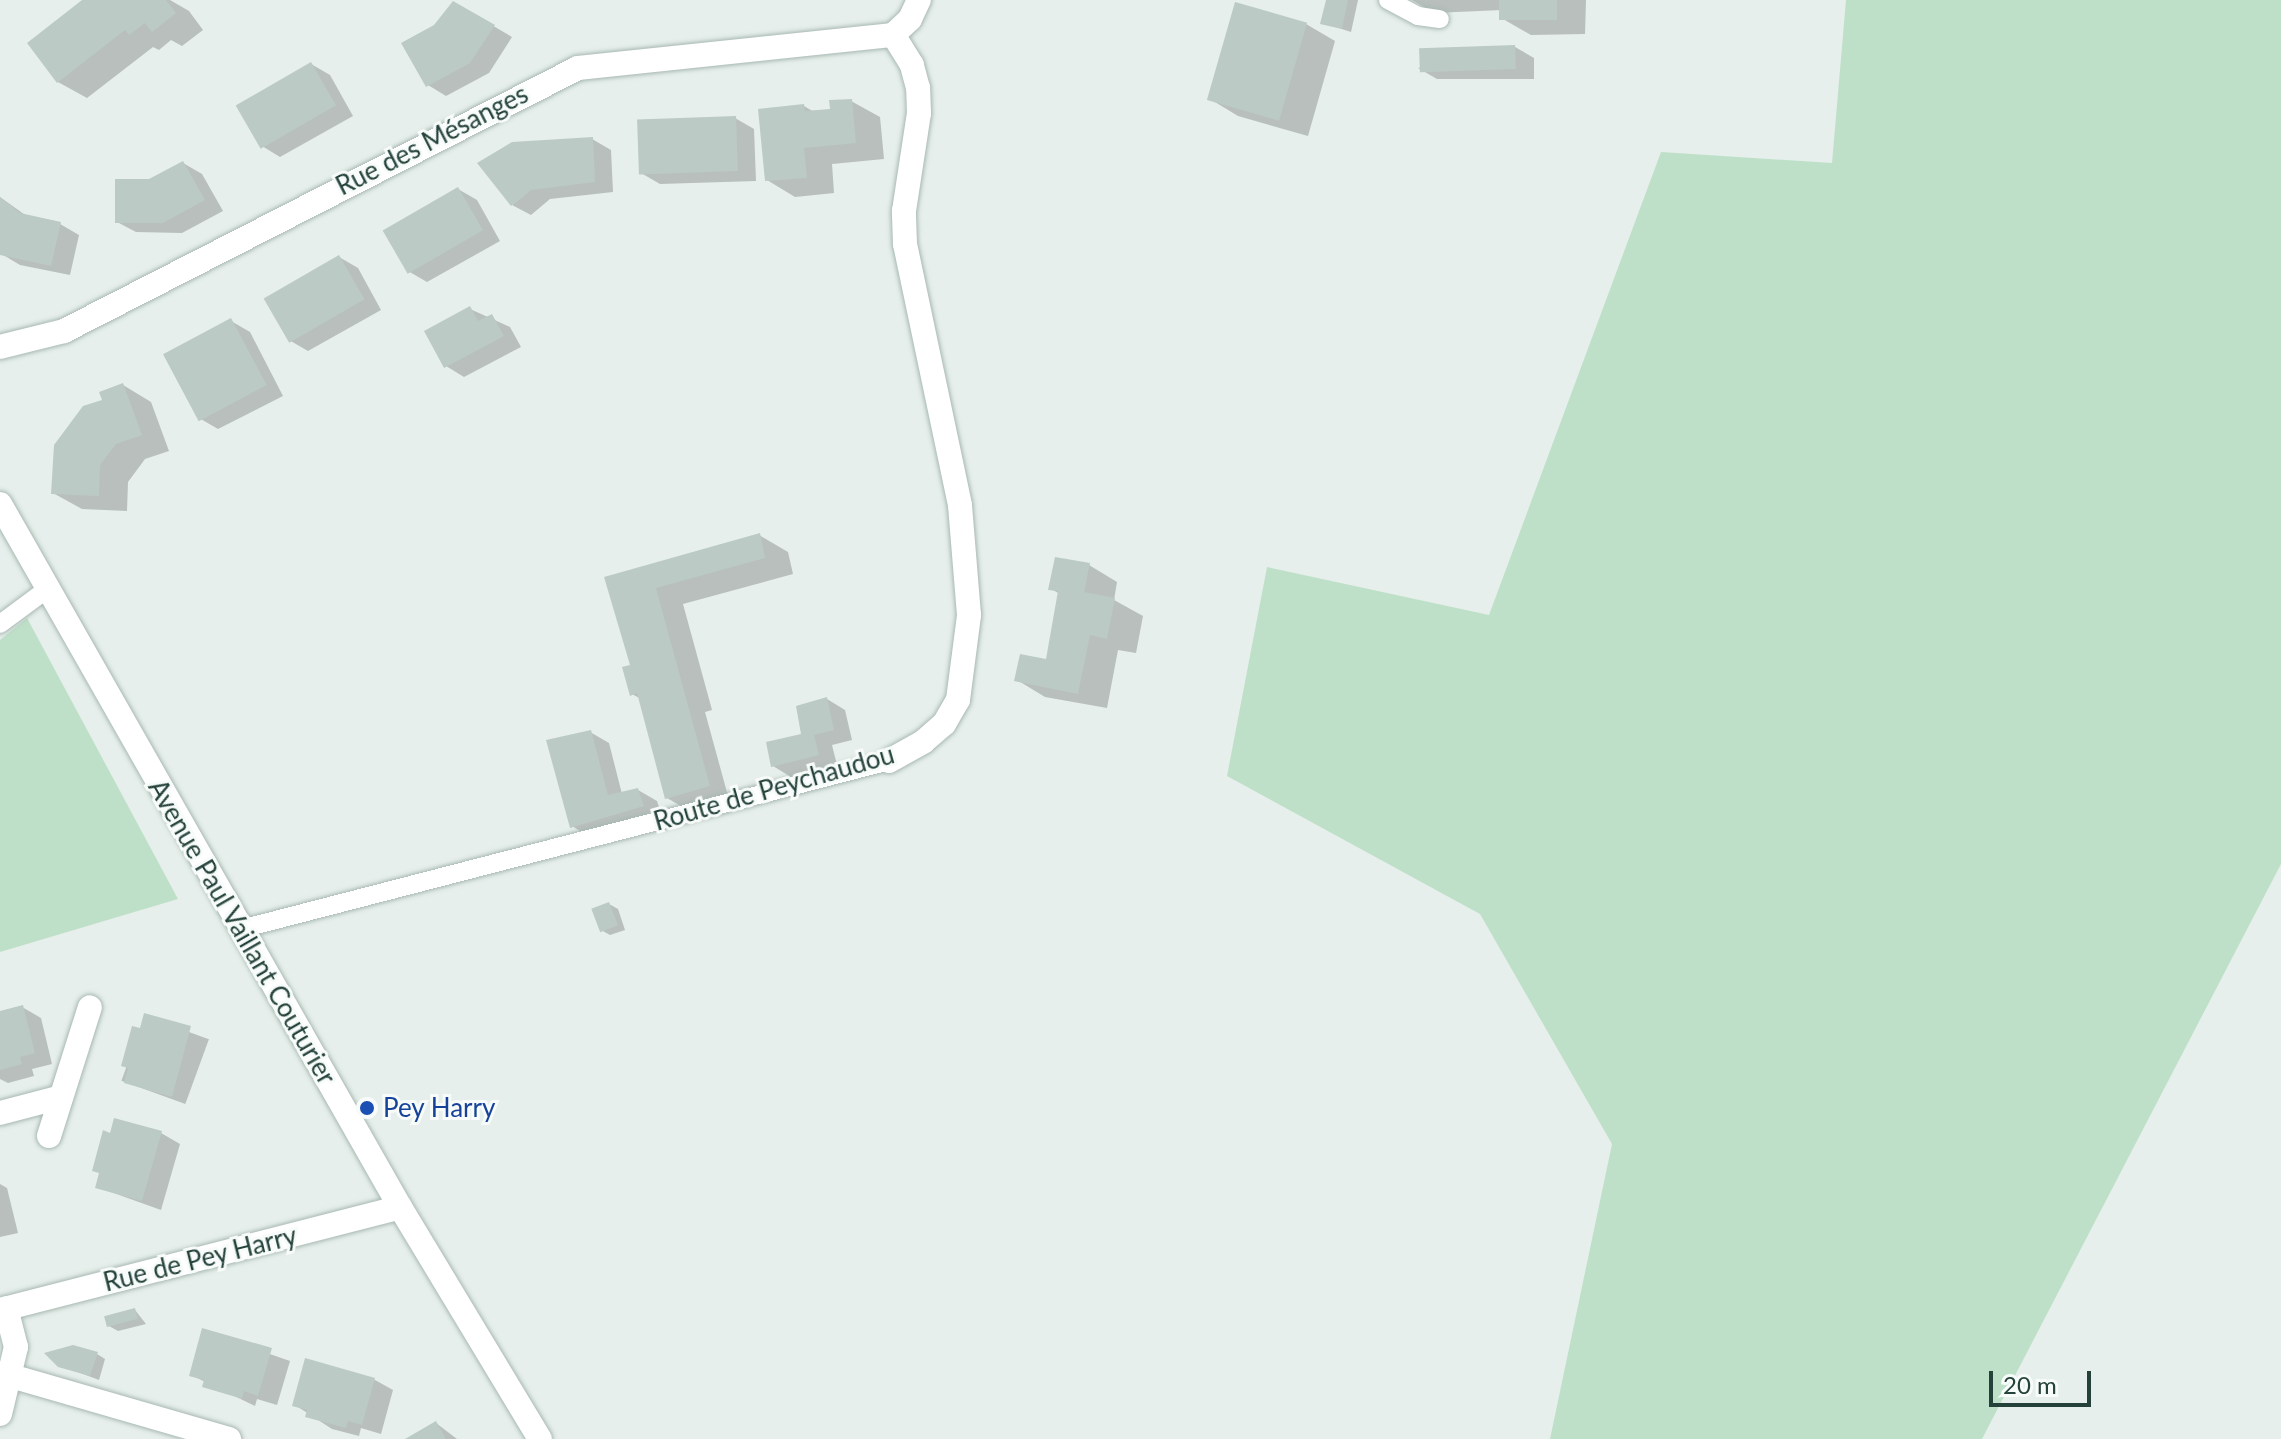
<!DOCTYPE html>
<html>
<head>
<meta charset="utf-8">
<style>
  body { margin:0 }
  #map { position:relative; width:2281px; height:1439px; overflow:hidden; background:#e6efeb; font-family:Lato,sans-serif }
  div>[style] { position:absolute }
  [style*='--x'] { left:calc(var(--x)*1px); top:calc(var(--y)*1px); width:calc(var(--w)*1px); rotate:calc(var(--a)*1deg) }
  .green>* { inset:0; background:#bfe0c8 }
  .shadow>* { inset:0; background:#0003; transform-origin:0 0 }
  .building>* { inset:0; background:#bbcac4; transform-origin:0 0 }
  .roads { filter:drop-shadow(0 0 2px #a8b8b2) drop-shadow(0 0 2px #a8b8b2) }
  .lane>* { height:18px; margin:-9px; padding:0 9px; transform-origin:9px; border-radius:9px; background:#fff }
  .street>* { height:24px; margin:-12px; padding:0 12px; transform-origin:12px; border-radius:12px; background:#fff }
  .dots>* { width:22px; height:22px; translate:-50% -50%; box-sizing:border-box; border:4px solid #f7fbf9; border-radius:50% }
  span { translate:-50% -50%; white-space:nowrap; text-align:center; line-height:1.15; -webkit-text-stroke:6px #f7fbf9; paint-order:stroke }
  .street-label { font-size:26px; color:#24423a }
  .transit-label { font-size:26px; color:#164399 }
  .left { translate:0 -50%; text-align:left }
  .scale { position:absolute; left:1989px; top:1371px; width:102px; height:36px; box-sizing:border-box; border:4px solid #24423a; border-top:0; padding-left:10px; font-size:24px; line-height:28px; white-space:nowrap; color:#24423a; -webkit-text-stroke:6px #f7fbf9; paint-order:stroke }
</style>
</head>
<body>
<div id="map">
  <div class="green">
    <div style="clip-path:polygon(1846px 0,2281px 0,2281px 864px,1982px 1439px,1550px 1439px,1612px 1144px,1480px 914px,1227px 776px,1267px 567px,1489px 615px,1661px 152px,1832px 163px)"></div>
    <div style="clip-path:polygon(27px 618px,178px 899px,0 952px,0 640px)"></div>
  </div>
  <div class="shadow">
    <div style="clip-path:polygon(86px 0,170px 0,189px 11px,203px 30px,182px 46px,171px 40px,159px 50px,153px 47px,87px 98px,58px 82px)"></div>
    <div style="clip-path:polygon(1328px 0,1358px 0,1351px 32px,1323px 23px)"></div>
    <div style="clip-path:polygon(1412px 0,1586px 0,1585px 34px,1531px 35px,1503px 19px,1502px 10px,1434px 13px)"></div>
    <div style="clip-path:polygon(454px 3px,512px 37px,489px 73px,446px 96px,428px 85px,435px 27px)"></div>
    <div style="clip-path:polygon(1236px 5px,1306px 24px,1335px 41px,1308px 136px,1238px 116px,1210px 99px)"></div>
    <div style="clip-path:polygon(1515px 47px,1534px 58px,1534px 79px,1437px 79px,1418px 68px)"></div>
    <div style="clip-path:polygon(311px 64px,330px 75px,353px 116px,280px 157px,262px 146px)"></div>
    <div style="clip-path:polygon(851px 101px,880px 117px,884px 159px,832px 164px,834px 193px,795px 197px,767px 180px,804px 106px,814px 112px,832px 111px)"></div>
    <div style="clip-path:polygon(735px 118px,754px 129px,756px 181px,660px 184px,641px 173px)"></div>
    <div style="clip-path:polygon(592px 139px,611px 150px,613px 192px,550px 199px,531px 215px,512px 205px)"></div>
    <div style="clip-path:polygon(183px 163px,202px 174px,223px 211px,182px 233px,136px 232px,117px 222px,150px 181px)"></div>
    <div style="clip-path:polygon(458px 189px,477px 200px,500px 241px,427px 282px,408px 271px)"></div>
    <div style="clip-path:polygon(0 197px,28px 217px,60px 224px,79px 235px,70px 275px,20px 265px,0 253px)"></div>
    <div style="clip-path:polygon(339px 257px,358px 268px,381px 310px,308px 351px,289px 340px)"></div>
    <div style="clip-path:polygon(470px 309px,510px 327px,521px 347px,464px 377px,446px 366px)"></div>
    <div style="clip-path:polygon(231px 321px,250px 332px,283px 396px,218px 429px,199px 418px)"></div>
    <div style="clip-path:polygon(123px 385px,151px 402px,169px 451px,145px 459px,128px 482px,127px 511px,82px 509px,53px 493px,105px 401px)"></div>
    <div style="clip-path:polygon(759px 535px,788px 552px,793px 574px,683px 604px,712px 710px,705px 712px,728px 796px,686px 809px,667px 798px,641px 699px,632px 694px,633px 666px,606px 579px)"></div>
    <div style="clip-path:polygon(1089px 565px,1117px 582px,1114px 600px,1143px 616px,1136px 653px,1118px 650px,1107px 708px,1045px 697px,1017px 680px,1048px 661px,1060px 594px,1051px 589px)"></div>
    <div style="clip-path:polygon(827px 699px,845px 710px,852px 740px,832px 745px,837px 765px,791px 777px,773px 766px,803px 735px)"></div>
    <div style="clip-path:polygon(590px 732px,609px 743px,622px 794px,638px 790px,657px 801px,662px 816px,590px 837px,572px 826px)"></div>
    <div style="clip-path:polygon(609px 904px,618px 909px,625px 930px,610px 935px,601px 930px)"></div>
    <div style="clip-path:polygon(22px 1007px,41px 1018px,52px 1064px,32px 1069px,34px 1076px,8px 1083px,0 1079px,0 1013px)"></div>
    <div style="left:145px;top:1016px;width:68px;height:69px;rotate:20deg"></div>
    <div style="clip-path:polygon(161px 1133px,180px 1144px,161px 1210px,97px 1187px)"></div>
    <div style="clip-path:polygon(0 1184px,7px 1188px,18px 1233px,0 1237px)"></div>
    <div style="clip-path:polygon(135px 1310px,146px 1324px,118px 1331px,109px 1326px)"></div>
    <div style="clip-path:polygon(204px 1331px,290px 1361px,277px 1405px,257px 1399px,255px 1406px,191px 1375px)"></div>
    <div style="clip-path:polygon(97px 1354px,105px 1359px,99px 1380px,59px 1365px)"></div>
    <div style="clip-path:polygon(375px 1380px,393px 1390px,381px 1434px,361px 1428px,359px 1436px,332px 1429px,295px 1405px)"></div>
    <div style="clip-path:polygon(436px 1423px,457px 1439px,409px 1439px)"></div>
  </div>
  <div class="building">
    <div style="clip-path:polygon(82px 0,166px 0,176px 13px,152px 32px,145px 23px,129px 35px,125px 30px,57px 83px,27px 43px)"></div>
    <div style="clip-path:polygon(1326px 0,1348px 0,1342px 29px,1320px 24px)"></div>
    <div style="left:1499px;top:0;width:58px;height:20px"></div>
    <div style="clip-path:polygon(453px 1px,495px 25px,470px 63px,426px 87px,401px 43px,434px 25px)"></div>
    <div style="left:1235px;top:2px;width:75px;height:102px;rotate:16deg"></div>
    <div style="left:1515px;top:45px;width:24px;height:96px;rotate:88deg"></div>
    <div style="left:311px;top:62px;width:50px;height:87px;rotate:60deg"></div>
    <div style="clip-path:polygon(852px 99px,856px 143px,804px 148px,807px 178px,765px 181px,758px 109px,804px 104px,805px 111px,830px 109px,829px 100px)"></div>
    <div style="left:736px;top:116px;width:55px;height:99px;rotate:88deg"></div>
    <div style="clip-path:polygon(593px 137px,595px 182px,531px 190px,511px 206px,477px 163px,512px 142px)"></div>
    <div style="clip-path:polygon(183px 161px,205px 200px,163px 223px,115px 223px,115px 179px,149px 179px)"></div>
    <div style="left:458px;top:187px;width:50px;height:87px;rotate:60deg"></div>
    <div style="clip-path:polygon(0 197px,20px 213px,61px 222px,51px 266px,0 255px)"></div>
    <div style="left:339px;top:255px;width:51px;height:87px;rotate:60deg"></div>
    <div style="clip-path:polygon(470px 306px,478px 321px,492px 314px,504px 336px,444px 368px,424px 331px)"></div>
    <div style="left:231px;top:318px;width:76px;height:77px;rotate:62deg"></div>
    <div style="clip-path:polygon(123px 383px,142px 435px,116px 444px,100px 465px,99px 496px,51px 494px,54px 445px,83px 406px,102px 400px,99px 392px)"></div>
    <div style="clip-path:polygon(760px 533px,765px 558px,656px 588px,710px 786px,665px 799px,637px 693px,630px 696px,622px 667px,630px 665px,604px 577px)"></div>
    <div style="clip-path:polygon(1055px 557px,1090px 563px,1084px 592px,1115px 598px,1107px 639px,1090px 635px,1078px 694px,1014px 681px,1020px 654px,1046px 659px,1058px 591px,1048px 590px)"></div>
    <div style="clip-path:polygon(827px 697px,834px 730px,814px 735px,819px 755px,771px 767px,766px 742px,801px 734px,796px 706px)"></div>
    <div style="clip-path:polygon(591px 730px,608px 795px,638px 788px,644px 806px,570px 828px,546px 740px)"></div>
    <div style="left:609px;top:902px;width:25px;height:19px;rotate:69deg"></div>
    <div style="clip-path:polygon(23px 1005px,35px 1053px,20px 1057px,22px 1064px,0 1070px,0 1011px)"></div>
    <div style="clip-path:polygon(144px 1013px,191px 1026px,172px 1097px,124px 1083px,128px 1068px,121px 1066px,132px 1026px,140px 1028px)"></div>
    <div style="clip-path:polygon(114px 1118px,162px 1131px,142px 1201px,95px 1188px,99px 1173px,92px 1171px,103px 1130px,110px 1133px)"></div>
    <div style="left:135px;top:1308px;width:11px;height:32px;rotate:75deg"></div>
    <div style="clip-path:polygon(202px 1328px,272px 1348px,258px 1396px,244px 1391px,242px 1399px,236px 1397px,202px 1387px,204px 1380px,189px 1376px)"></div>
    <div style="clip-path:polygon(73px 1345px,98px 1352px,90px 1376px,58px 1367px,44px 1353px)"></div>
    <div style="clip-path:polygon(305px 1358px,375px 1378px,362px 1425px,348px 1421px,346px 1428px,305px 1417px,307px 1410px,292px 1406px)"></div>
    <div style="clip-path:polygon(436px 1421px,446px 1439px,405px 1439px)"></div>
  </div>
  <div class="roads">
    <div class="lane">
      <div style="--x:1388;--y:0;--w:34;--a:28"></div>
      <div style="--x:1418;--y:16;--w:22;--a:8"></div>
      <div style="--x:0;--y:624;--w:57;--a:-36.5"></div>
      <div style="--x:241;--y:929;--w:669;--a:-14.53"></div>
    </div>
    <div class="street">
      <div style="--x:893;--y:35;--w:23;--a:-43"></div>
      <div style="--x:910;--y:19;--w:21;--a:-65"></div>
      <div style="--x:0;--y:347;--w:66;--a:-14"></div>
      <div style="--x:64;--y:331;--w:577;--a:-27.1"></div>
      <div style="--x:578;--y:68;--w:317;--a:-6"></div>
      <div style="--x:0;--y:504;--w:809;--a:60.36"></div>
      <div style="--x:400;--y:1207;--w:271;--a:58.9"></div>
      <div style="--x:889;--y:761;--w:39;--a:-29"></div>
      <div style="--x:923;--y:742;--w:28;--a:-41"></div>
      <div style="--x:944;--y:724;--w:28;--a:-60"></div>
      <div style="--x:958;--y:700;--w:86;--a:-82.6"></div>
      <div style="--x:969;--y:615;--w:110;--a:-94.7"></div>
      <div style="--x:960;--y:505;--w:267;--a:-101.9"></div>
      <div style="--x:905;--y:244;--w:33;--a:-92"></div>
      <div style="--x:904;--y:211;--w:99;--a:-81.3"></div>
      <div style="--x:919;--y:113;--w:25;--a:-92"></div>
      <div style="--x:918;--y:88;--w:24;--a:-105"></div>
      <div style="--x:912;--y:65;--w:36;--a:-122"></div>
      <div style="--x:0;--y:1113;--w:63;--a:-14.7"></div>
      <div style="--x:49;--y:1136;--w:135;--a:-72.4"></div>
      <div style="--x:0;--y:1310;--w:413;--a:-14.4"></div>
      <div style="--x:11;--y:1376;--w:227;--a:16.1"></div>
      <div style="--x:0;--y:1414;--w:69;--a:-76.6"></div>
      <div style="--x:16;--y:1347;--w:40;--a:-104.4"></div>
    </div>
  </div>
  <div class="dots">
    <div style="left:367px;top:1108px;background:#1a4fb4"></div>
  </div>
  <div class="street-label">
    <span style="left:432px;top:140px;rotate:-27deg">Rue des Mésanges</span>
    <span style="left:774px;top:788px;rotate:-16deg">Route de Peychaudou</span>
    <span style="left:242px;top:932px;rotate:60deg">Avenue Paul Vaillant Couturier</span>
    <span style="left:200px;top:1259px;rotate:-14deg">Rue de Pey Harry</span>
  </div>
  <div class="transit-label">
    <span class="left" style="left:383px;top:1108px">Pey Harry</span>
  </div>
  <div class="scale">20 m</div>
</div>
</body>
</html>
